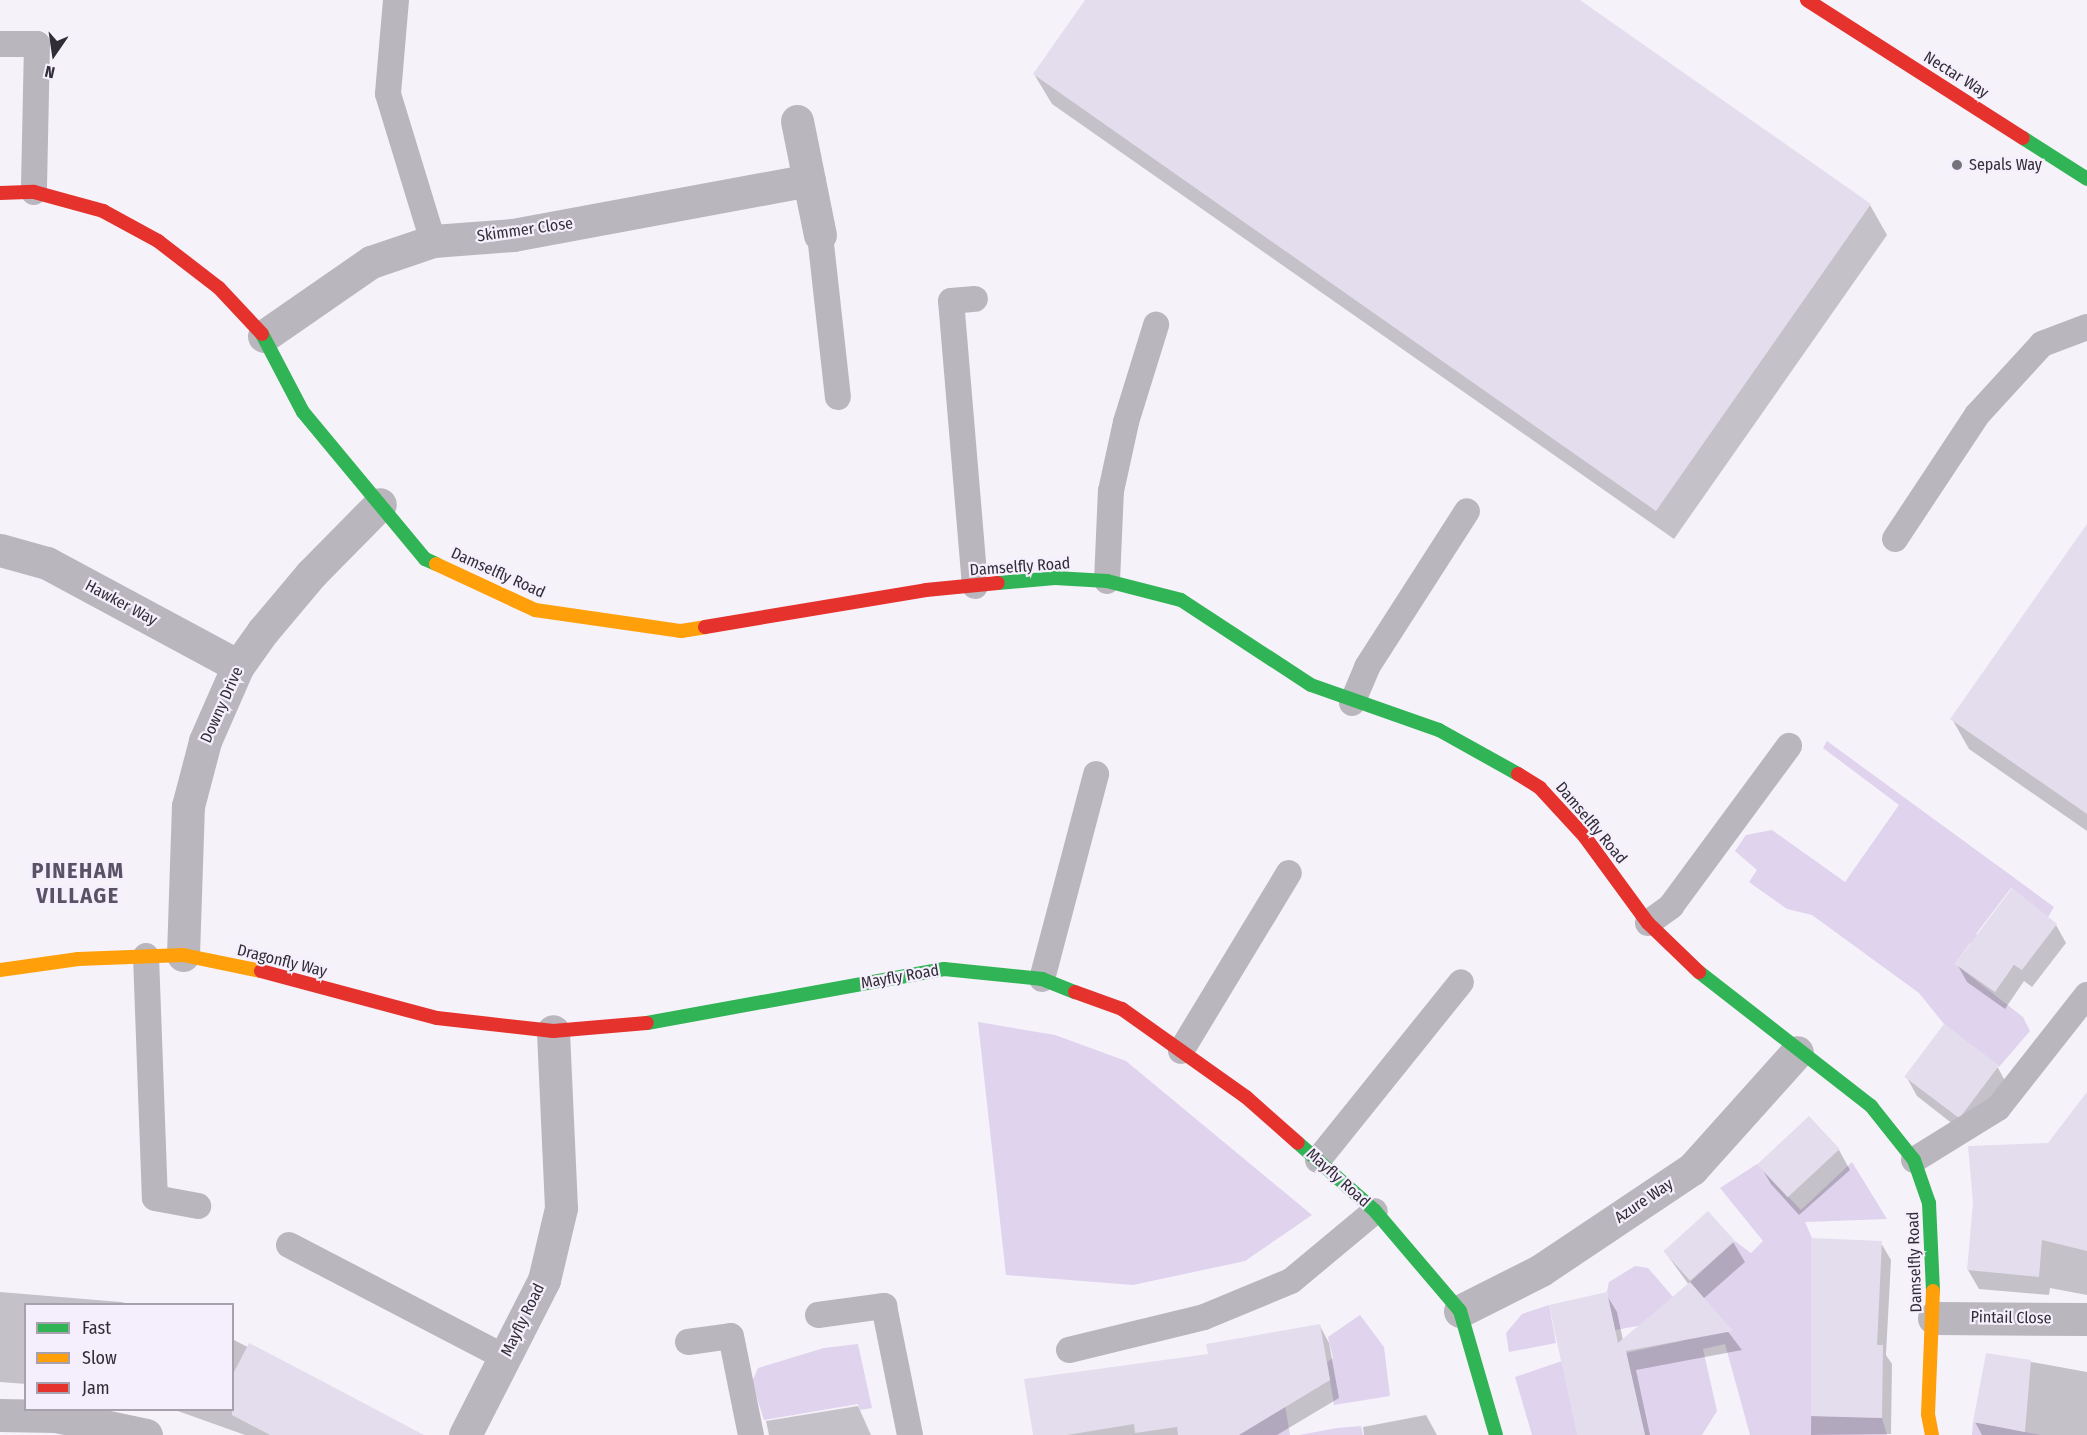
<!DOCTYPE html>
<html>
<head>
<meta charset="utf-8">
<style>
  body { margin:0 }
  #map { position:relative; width:2087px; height:1435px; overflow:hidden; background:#f6f2fa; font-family:"Fira Sans Condensed",sans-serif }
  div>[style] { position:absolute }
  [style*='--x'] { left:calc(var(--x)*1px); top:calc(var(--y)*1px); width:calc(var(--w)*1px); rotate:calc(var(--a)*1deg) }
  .green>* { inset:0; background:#dfd3ee }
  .shadow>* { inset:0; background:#0003 }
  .building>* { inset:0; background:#e4dded; transform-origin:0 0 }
  .lane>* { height:26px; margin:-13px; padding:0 13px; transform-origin:13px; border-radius:13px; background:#bab6be }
  .street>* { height:33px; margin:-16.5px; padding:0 16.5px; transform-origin:16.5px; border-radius:16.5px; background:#bab6be }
  .fast>* { height:14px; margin:-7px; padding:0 7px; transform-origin:7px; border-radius:7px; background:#30b455 }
  .slow>* { height:14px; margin:-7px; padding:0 7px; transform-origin:7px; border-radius:7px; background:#ff9f0a }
  .jam>* { height:14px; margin:-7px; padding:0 7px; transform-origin:7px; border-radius:7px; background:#e5322d }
  .dots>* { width:16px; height:16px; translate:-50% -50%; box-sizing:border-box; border:3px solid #f5effd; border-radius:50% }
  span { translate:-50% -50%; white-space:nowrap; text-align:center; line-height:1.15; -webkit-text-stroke:4.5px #f5effd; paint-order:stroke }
  .street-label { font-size:16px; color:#312d36 }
  .poi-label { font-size:16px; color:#312d36 }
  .left { translate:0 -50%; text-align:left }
  .district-label { font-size:22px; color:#595165; font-weight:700; letter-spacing:1.5px }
  .legend { position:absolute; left:24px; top:1303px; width:210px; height:108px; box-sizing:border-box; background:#f5effd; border:2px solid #a7a1ad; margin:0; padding:8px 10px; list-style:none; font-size:18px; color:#312d36 }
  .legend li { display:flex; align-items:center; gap:12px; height:30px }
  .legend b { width:30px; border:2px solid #a7a1ad }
  .north { position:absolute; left:24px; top:24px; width:60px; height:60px; -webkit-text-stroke:4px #f5effd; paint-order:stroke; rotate:193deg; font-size:16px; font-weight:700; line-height:24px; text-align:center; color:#312d36 }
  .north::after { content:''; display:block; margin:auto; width:21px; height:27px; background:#312d36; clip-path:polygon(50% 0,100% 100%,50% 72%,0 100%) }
</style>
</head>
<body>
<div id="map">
  <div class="green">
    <div style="clip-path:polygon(1827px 741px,2054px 907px,2048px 917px,2011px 888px,1976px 934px,2015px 965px,2009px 971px,1970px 943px,1955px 964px,2023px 1017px,2030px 1031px,1999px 1067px,1944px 1024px,1919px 993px,1812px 915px,1787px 909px,1749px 882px,1757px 870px,1735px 851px,1746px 835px,1772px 830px,1845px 882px,1899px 805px,1823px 748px)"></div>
    <div style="clip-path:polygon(978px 1022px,1055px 1035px,1126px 1061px,1312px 1215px,1245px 1261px,1133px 1285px,1006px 1275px)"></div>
    <div style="clip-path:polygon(1852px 1162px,1887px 1219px,1805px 1222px,1812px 1238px,1811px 1416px,1882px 1418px,1887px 1435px,1750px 1435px,1725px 1344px,1703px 1349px,1717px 1411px,1702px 1435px,1645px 1435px,1626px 1353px,1681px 1341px,1677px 1319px,1615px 1330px,1607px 1292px,1609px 1282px,1635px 1266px,1648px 1268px,1705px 1334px,1722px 1319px,1690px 1282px,1735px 1241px,1751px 1253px,1763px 1241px,1720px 1188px,1757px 1164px,1801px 1210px)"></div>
    <div style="clip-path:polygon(1549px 1305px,1556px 1343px,1509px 1352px,1506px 1333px,1522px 1314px)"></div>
    <div style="clip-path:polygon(1360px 1315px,1384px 1347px,1390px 1396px,1334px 1405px,1327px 1362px,1333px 1358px,1328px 1337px)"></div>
    <div style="clip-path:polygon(858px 1344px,872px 1408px,860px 1410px,858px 1404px,764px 1420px,752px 1382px,758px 1368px,824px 1348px)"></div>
    <div style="clip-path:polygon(1562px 1361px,1578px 1435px,1532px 1435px,1515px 1377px)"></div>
    <div style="clip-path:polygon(1279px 1370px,1290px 1435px,1226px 1435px)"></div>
    <div style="clip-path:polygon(1973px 1422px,2041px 1435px,1972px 1435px)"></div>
    <div style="clip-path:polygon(1361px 1426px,1363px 1435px,1299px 1435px,1337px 1428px)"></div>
  </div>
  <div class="shadow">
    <div style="clip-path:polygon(1086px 0,1577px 0,1870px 205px,1887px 235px,1674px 539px,1052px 104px,1034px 74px)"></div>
    <div style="clip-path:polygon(2087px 526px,2087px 831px,1969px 749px,1952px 719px)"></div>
    <div style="clip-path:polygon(2012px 890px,2056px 925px,2066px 943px,2032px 987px,2024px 981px,2005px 1009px,1967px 982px,1957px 964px)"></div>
    <div style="clip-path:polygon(1945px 1026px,1998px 1068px,2009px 1088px,1968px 1136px,1917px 1096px,1906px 1076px)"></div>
    <div style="clip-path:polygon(2087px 1093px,2087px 1295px,2050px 1288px,2049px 1295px,1979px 1289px,1968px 1270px)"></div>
    <div style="clip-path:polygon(1839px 1150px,1850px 1170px,1799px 1215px,1771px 1184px,1759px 1164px)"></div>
    <div style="clip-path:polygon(1813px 1240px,1881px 1243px,1891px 1260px,1886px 1355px,1892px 1364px,1891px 1434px,1811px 1435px)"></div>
    <div style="clip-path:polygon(1733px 1242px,1745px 1262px,1703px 1299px,1742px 1350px,1636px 1370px,1650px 1435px,1580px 1435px,1606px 1294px,1617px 1312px,1623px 1340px,1689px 1285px,1665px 1252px)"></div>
    <div style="clip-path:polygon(0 1292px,121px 1302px,130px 1304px,26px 1304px,26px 1384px,0 1382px)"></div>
    <div style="clip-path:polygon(1320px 1326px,1329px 1343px,1339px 1398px,1277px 1435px,1035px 1435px,1210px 1355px)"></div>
    <div style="clip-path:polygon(232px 1339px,412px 1430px,414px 1435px,245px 1435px,175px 1410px,232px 1410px)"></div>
    <div style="clip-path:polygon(1987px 1354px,2087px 1372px,2087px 1435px,1982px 1435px,1975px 1422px)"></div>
    <div style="clip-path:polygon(858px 1406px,871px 1435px,769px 1435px,766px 1421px)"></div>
    <div style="clip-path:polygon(1426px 1415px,1437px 1435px,1364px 1435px,1363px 1427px)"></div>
  </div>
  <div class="building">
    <div style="clip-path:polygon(1085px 0,1580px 0,1871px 204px,1656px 511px,1033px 74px)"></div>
    <div style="clip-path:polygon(2087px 524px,2087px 814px,1950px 719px)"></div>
    <div style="clip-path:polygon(2012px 888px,2057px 924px,2022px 970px,2014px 965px,1995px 992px,1955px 964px)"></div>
    <div style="left:1944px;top:1024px;width:69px;height:66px;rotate:37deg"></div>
    <div style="clip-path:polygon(2087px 1092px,2087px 1251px,2042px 1240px,2039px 1277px,1967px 1270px,1973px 1203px,1968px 1146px,2048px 1143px)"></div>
    <div style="left:1809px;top:1116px;width:45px;height:71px;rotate:47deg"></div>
    <div style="left:1708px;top:1211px;width:40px;height:60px;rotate:48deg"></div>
    <div style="clip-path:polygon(1811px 1238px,1882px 1241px,1877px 1345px,1883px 1345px,1882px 1418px,1811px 1416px)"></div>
    <div style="clip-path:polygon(1690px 1282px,1733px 1331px,1626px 1351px,1645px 1435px,1577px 1435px,1549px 1305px,1607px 1292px,1618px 1343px)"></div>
    <div style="clip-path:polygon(1320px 1324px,1330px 1380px,1239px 1435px,1178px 1435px,1177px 1427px,1135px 1433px,1134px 1424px,1067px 1435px,1033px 1435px,1024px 1379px,1208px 1354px,1206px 1344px)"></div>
    <div style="clip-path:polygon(249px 1343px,320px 1380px,424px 1435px,270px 1435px,232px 1415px,232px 1376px)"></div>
    <div style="clip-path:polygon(1986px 1353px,2031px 1360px,2025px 1432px,1973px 1422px)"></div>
  </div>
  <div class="lane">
    <div style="--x:396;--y:0;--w:94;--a:94.9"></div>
    <div style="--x:388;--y:94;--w:154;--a:73"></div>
    <div style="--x:0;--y:44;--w:37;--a:0"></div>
    <div style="--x:37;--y:44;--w:148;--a:91.2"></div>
    <div style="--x:820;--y:235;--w:163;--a:83.7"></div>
    <div style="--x:1895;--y:539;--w:149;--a:-56.5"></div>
    <div style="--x:1977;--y:415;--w:96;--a:-47.5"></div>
    <div style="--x:2042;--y:344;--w:48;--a:-20.7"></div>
    <div style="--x:1107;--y:581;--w:90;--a:-87.5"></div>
    <div style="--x:1111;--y:491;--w:71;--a:-77.7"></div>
    <div style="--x:1126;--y:422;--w:102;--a:-72.8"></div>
    <div style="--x:975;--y:586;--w:286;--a:-94.8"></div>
    <div style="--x:951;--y:301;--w:24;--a:-5"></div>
    <div style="--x:1352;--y:703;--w:39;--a:-67"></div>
    <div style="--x:1367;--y:667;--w:185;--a:-57.3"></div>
    <div style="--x:1648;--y:923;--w:29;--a:-36"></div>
    <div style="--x:1671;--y:906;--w:199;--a:-53.6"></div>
    <div style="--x:146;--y:956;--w:242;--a:87.9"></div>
    <div style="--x:155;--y:1198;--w:44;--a:10.5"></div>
    <div style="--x:1042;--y:979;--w:212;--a:-75.2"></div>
    <div style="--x:1181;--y:1051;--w:208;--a:-58.8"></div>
    <div style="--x:1318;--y:1160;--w:228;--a:-51.2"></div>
    <div style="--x:1914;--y:1160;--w:99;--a:-31.8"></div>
    <div style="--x:1998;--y:1108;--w:144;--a:-51.8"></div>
    <div style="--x:289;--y:1245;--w:242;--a:27.5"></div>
    <div style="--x:818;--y:1315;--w:67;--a:-7.8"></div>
    <div style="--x:884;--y:1306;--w:132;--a:78.6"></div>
    <div style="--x:688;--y:1342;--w:43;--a:-7.9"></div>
    <div style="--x:731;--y:1336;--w:101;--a:78.6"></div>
    <div style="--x:1069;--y:1350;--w:139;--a:-13.7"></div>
    <div style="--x:1204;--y:1317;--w:94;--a:-22.5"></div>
    <div style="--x:1291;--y:1281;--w:109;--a:-39.8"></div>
  </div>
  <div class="street">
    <div style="--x:797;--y:121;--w:116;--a:78.6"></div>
    <div style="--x:264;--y:336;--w:130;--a:-34.7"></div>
    <div style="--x:371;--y:262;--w:65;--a:-18.7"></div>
    <div style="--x:433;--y:241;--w:80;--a:-4.3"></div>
    <div style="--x:513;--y:235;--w:301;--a:-10.5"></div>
    <div style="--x:0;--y:550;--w:49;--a:15.5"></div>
    <div style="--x:47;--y:563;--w:217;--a:28.3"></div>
    <div style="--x:183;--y:955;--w:149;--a:-88.1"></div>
    <div style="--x:188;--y:806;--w:67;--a:-75.3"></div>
    <div style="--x:205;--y:741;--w:82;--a:-66.3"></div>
    <div style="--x:238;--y:666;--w:43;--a:-54.5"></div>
    <div style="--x:263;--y:631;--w:75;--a:-49.9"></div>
    <div style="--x:311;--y:574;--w:98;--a:-45.4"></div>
    <div style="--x:1460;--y:1311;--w:91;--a:-26.8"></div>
    <div style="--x:1541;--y:1270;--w:182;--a:-33.8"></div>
    <div style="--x:1692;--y:1169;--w:157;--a:-48.1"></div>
    <div style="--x:1934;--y:1318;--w:153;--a:0.4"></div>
    <div style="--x:0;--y:1415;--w:56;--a:1"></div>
    <div style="--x:56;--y:1416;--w:92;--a:11.9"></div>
    <div style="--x:465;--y:1435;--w:174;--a:-63"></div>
    <div style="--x:544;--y:1280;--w:74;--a:-76.7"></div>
    <div style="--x:561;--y:1208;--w:177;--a:-92.6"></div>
  </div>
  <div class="fast">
    <div style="--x:2023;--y:138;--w:76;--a:32.6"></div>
    <div style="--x:262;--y:334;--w:88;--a:62.3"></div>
    <div style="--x:303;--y:412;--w:191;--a:50.3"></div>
    <div style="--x:425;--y:559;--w:12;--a:24"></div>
    <div style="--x:998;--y:583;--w:57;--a:-5"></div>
    <div style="--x:1055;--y:578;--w:52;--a:3.3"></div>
    <div style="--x:1107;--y:581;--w:76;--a:14.4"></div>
    <div style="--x:1181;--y:600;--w:155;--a:33.2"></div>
    <div style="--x:1311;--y:685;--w:136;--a:19.4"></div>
    <div style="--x:1439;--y:730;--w:90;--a:29.1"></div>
    <div style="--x:1699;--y:972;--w:218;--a:37.9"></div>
    <div style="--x:1871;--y:1106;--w:69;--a:51.5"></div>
    <div style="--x:1914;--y:1160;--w:46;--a:70.8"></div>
    <div style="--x:1929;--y:1203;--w:88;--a:87.4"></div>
    <div style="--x:647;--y:1023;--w:302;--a:-10.3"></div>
    <div style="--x:944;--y:969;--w:99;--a:5.8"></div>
    <div style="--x:1042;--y:979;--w:35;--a:22"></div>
    <div style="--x:1298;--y:1143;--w:103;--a:41.4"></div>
    <div style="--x:1375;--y:1211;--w:131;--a:49.6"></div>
    <div style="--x:1460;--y:1311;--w:129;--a:73.8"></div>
  </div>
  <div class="slow">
    <div style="--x:436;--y:564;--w:109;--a:24.9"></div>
    <div style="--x:535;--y:610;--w:148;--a:8.2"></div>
    <div style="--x:681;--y:631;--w:24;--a:-9"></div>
    <div style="--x:0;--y:970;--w:79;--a:-8"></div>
    <div style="--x:78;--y:959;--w:105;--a:-2.2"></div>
    <div style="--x:183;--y:955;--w:80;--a:11.6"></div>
    <div style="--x:1932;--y:1435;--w:21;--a:-101"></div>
    <div style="--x:1928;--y:1414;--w:123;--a:-87.7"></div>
  </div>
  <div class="jam">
    <div style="--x:1807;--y:0;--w:256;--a:32.6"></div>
    <div style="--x:0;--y:193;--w:34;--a:-2"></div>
    <div style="--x:34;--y:192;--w:72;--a:15.4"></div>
    <div style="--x:103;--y:211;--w:63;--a:28.6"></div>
    <div style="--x:158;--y:241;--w:77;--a:37.6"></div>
    <div style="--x:219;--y:288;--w:63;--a:46.9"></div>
    <div style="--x:705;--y:627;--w:224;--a:-9.5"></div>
    <div style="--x:926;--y:590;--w:72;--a:-5.6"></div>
    <div style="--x:1518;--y:774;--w:26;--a:32"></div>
    <div style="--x:1540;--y:788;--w:67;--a:47.4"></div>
    <div style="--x:1585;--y:837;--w:107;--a:53.8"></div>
    <div style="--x:1648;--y:923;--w:71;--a:43.9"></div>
    <div style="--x:261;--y:971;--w:182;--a:15"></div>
    <div style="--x:437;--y:1018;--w:117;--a:6.4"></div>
    <div style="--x:553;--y:1031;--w:94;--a:-4.9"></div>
    <div style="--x:1075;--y:992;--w:50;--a:19.9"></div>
    <div style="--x:1122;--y:1009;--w:152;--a:35.4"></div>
    <div style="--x:1246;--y:1097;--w:69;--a:41.5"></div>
  </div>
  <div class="dots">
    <div style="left:1957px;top:165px;background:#76727b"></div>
  </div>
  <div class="street-label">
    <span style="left:1956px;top:75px;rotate:32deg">Nectar Way</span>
    <span style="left:525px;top:230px;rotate:-8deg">Skimmer Close</span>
    <span style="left:1020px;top:567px;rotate:-4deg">Damselfly Road</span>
    <span style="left:498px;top:573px;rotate:24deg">Damselfly Road</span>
    <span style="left:121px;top:603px;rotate:28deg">Hawker Way</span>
    <span style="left:222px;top:705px;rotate:-66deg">Downy Drive</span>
    <span style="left:1591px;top:823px;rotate:50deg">Damselfly Road</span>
    <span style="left:282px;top:961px;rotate:14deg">Dragonfly Way</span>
    <span style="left:900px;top:977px;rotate:-10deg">Mayfly Road</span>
    <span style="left:1338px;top:1178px;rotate:42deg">Mayfly Road</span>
    <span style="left:1644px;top:1201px;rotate:-34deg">Azure Way</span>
    <span style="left:1915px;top:1262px;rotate:-92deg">Damselfly Road</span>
    <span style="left:2011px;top:1318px;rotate:1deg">Pintail Close</span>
    <span style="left:523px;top:1320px;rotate:-64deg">Mayfly Road</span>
  </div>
  <div class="poi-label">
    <span class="left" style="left:1969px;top:165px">Sepals Way</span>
  </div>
  <div class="district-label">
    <span style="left:78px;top:883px">PINEHAM<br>VILLAGE</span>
  </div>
  <ul class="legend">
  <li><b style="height:8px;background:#30b455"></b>Fast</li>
  <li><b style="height:8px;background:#ff9f0a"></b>Slow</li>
  <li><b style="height:8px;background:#e5322d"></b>Jam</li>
  </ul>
  <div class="north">N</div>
</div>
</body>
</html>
